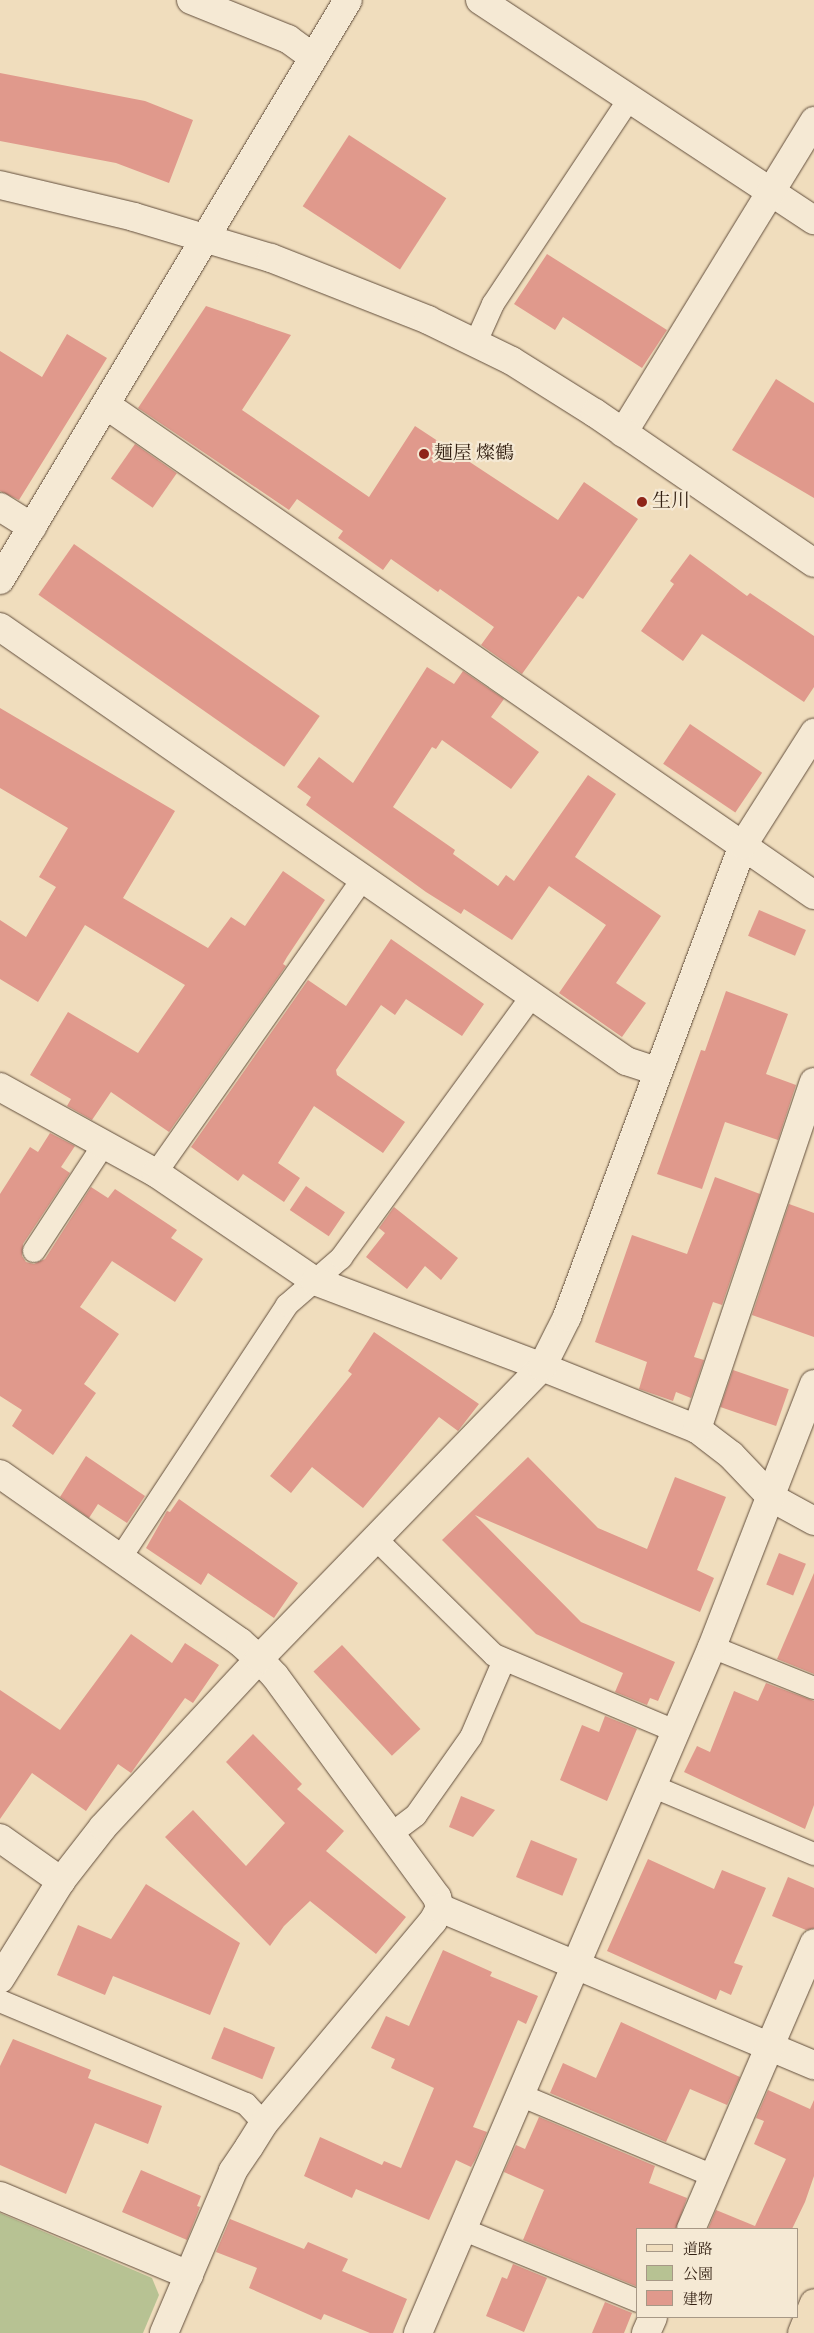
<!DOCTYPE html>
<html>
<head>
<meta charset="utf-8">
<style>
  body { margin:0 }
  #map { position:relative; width:814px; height:2333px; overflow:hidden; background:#f0ddbd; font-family:"IM FELL Double Pica","Noto Serif JP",serif }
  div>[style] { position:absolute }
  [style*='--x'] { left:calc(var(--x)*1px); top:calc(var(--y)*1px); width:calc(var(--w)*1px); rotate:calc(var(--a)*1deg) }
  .green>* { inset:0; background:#b7c293 }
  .building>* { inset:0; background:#e0998c; transform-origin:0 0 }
  .roads { filter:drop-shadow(0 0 1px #624e3c) drop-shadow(0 0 1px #624e3c) }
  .service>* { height:22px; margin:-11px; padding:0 11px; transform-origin:11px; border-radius:11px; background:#f5e9d4 }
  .minor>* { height:28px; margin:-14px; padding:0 14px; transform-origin:14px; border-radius:14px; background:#f5e9d4 }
  .tertiary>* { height:28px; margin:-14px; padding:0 14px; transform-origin:14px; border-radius:14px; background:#f5e9d4 }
  .primary>* { height:28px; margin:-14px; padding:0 14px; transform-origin:14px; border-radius:14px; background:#f0ddbd }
  .dots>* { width:14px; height:14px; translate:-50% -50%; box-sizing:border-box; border:2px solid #f5e9d4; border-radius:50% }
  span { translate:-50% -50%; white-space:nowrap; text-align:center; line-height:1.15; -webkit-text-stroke:4.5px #f5e9d4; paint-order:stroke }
  .poi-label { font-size:19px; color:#321f11 }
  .left { translate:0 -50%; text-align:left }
  .legend { position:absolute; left:636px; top:2228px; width:162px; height:90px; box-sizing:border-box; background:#f5e9d4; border:1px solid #a79886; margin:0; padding:6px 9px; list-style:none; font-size:15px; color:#321f11 }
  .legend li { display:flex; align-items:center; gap:10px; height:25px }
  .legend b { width:25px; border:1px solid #a79886 }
</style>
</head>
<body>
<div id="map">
  <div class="green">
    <div style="clip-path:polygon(0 2213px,152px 2278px,159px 2295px,143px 2333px,0 2333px)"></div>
  </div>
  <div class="building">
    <div style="clip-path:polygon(0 73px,145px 101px,193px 120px,169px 183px,116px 163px,0 141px)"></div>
    <div style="left:349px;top:135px;width:116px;height:85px;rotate:33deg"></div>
    <div style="clip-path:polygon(547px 254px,667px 330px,642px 368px,563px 317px,555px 330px,514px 304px)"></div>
    <div style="clip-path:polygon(206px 306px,291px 335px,242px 410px,369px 497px,415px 426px,558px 520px,584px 482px,638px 519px,583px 599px,578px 596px,522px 674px,481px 645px,494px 627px,440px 589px,438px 592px,391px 559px,383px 570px,338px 538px,343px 531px,297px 499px,289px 510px,138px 408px)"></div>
    <div style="clip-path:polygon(67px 334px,107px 358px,19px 500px,0 491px,0 351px,42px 377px)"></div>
    <div style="clip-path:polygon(776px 379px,814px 403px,814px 498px,732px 450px)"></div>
    <div style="left:135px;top:444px;width:51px;height:42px;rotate:35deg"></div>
    <div style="left:74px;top:544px;width:300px;height:62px;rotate:35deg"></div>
    <div style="clip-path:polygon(690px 554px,747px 596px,750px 593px,814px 636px,814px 687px,804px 702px,702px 634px,683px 661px,641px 631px,674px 584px,670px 581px)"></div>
    <div style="clip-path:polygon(427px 667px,454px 684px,463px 671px,504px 699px,491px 717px,539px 752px,511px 789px,442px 740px,436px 749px,432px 747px,393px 807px,455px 850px,453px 854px,498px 886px,506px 875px,514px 881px,588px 775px,616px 794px,575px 857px,661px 916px,616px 983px,646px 1003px,622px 1037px,559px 993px,606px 925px,549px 886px,512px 940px,464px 909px,461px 914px,426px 892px,306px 805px,311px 797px,297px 787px,319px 757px,353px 783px)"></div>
    <div style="clip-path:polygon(0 708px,175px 811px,123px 898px,208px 948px,231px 917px,245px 926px,283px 871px,325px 900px,287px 957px,283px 964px,286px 966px,169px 1132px,111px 1092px,92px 1120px,67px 1106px,71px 1099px,30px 1075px,68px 1012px,138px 1053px,185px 985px,85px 925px,38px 1002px,0 979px,0 920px,26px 937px,56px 887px,39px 877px,68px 828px,0 788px)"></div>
    <div style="left:690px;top:724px;width:87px;height:48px;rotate:34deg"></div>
    <div style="left:759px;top:910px;width:51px;height:28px;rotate:23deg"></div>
    <div style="clip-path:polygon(391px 939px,484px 1004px,462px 1036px,406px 999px,395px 1015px,381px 1005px,336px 1070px,337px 1075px,405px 1122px,383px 1153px,314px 1106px,278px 1163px,300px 1178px,284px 1202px,243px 1174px,238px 1181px,191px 1147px,308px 980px,346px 1006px)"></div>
    <div style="clip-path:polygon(726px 991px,788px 1014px,766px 1074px,796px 1085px,778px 1140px,725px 1122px,702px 1189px,657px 1174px,701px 1050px,705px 1051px)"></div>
    <div style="clip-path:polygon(50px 1133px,75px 1146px,61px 1167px,70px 1173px,23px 1244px,22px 1256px,26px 1262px,34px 1264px,45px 1259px,91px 1187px,108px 1198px,115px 1189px,177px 1230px,171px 1238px,203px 1259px,175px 1302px,112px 1261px,80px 1307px,119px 1334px,84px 1384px,96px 1393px,53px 1455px,12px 1426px,22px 1410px,0 1396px,0 1194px,30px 1147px,38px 1152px)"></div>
    <div style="clip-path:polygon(715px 1177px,760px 1194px,722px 1305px,713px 1302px,694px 1357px,704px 1360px,691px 1398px,676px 1392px,673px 1401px,639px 1389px,647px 1362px,595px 1342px,632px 1235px,687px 1254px)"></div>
    <div style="left:306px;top:1186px;width:47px;height:29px;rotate:34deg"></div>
    <div style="clip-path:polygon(789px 1204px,814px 1213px,814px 1337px,752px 1315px)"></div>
    <div style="clip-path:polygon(394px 1207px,458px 1258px,441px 1280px,425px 1266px,407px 1289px,366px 1257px,385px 1233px,379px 1228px)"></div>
    <div style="clip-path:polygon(374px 1332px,479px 1404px,458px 1431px,439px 1417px,363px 1508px,312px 1467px,291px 1493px,270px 1476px,352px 1374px,348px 1371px)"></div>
    <div style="left:733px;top:1370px;width:59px;height:39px;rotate:19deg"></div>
    <div style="clip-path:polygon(86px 1456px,145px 1496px,127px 1523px,98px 1504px,89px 1518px,60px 1497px)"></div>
    <div style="clip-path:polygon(528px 1457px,598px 1528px,647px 1549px,675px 1477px,726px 1497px,697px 1570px,714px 1578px,700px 1612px,475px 1515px,581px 1622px,675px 1662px,658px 1701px,650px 1698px,647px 1705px,615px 1692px,623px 1673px,536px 1634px,442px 1540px)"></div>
    <div style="clip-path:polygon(179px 1499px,298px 1583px,274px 1618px,208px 1573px,201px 1585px,146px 1548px,167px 1511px,170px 1512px)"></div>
    <div style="left:779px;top:1553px;width:29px;height:34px;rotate:22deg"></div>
    <div style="clip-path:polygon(814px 1573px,814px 1674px,777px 1659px)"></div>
    <div style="clip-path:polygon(131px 1634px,172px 1663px,185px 1643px,219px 1665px,193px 1703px,185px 1698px,131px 1773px,118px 1764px,86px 1811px,32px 1773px,0 1819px,0 1690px,60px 1730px)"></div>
    <div style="left:342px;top:1645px;width:115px;height:39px;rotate:47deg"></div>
    <div style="clip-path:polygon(766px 1683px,814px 1701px,814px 1805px,805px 1829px,684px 1772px,697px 1746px,710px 1752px,734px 1691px,758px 1701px)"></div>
    <div style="clip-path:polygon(605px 1716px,637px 1729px,607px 1801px,560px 1780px,582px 1725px,599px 1732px)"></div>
    <div style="clip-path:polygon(253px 1734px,302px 1784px,297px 1789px,344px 1831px,326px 1851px,406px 1917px,376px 1954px,310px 1901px,284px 1926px,270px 1946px,165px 1837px,193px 1810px,246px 1866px,285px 1823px,226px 1762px)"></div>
    <div style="clip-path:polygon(461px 1796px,495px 1810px,473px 1837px,449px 1827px)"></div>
    <div style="left:531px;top:1840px;width:50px;height:40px;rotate:22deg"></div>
    <div style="clip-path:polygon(648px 1859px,714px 1889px,722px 1870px,766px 1888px,734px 1963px,743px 1966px,731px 1995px,720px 1990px,716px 2000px,607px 1951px)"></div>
    <div style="clip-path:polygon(788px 1877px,814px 1888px,814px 1928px,806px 1930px,772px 1916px)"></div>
    <div style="clip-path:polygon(146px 1884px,240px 1943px,210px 2015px,113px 1976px,105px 1995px,57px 1975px,78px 1925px,111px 1939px)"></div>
    <div style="clip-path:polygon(443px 1950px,492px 1972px,490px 1976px,538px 1996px,526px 2024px,518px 2020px,473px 2127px,487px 2132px,475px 2160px,471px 2167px,456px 2160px,429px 2220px,356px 2189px,352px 2198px,304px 2176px,320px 2137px,382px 2165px,384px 2161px,401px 2168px,434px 2088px,391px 2068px,395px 2059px,371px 2048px,386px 2016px,409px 2026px)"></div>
    <div style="clip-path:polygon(621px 2022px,740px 2077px,727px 2105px,690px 2089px,666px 2142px,550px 2093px,563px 2063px,596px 2078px)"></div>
    <div style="left:224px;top:2027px;width:55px;height:34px;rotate:22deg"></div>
    <div style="clip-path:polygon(13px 2039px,91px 2070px,88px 2078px,162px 2106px,148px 2144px,95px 2123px,66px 2194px,0 2165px,0 2066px)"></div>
    <div style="clip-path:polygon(768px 2090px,810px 2109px,814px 2100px,814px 2176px,805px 2202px,792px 2229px,708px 2229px,716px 2210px,755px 2226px,786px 2159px,754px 2144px,764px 2121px,756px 2118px)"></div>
    <div style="clip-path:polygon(539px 2117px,655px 2166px,649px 2183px,687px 2198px,676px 2229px,638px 2229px,638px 2287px,523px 2240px,544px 2190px,504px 2172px,516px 2145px,525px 2149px)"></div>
    <div style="clip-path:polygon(141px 2170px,201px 2196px,197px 2206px,200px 2207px,187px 2240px,122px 2212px)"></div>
    <div style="clip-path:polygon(230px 2219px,304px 2249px,308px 2242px,348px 2259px,342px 2271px,407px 2299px,393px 2333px,370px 2333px,324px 2314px,321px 2320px,249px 2288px,257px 2268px,216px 2252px)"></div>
    <div style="clip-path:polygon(513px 2264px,547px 2278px,524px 2332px,486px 2316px,502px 2277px,507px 2279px)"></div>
    <div style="clip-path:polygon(605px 2302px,632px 2313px,624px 2333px,592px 2333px)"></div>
  </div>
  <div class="roads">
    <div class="service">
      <div style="--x:476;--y:342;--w:42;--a:-65.9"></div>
      <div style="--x:493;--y:304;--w:247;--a:-56.4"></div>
      <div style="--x:156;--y:1173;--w:360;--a:-54.9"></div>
      <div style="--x:34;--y:1251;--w:128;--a:-56.8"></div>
      <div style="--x:376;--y:1539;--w:165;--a:44.5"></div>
      <div style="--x:494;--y:1655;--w:196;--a:22.8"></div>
      <div style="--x:121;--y:1557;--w:302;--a:-56.6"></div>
      <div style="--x:287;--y:1305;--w:72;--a:-41"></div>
      <div style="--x:341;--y:1258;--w:324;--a:-53.9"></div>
      <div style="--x:712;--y:1647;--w:110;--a:21.9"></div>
      <div style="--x:652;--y:1786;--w:176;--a:22.8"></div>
      <div style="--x:391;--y:1834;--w:31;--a:-37"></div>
      <div style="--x:416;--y:1815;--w:95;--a:-54.8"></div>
      <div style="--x:471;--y:1737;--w:84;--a:-66.8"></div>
      <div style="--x:0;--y:2001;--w:267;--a:22.7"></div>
      <div style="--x:246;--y:2104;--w:26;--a:47"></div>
      <div style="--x:520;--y:2095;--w:210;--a:22.7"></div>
      <div style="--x:462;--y:2229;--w:190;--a:22.2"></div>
    </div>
    <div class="minor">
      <div style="--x:191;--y:0;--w:105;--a:21.9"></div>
      <div style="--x:288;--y:39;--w:31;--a:36"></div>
      <div style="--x:480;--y:0;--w:400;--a:33.4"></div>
      <div style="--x:106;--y:405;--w:861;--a:34.69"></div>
      <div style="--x:623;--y:433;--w:366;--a:-58.5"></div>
      <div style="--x:0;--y:507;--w:38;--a:32"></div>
      <div style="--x:0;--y:627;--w:762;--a:34.73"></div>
      <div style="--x:626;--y:1061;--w:33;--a:18"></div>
      <div style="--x:0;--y:1087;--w:178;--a:28.9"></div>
      <div style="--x:156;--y:1173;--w:192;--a:34.2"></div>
      <div style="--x:315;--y:1281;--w:243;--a:20.7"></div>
      <div style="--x:542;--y:1367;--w:167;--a:21.8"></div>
      <div style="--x:697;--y:1429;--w:43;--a:37.4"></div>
      <div style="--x:731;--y:1455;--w:59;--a:46.4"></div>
      <div style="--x:772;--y:1498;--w:48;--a:28.7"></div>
      <div style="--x:697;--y:1429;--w:366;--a:-71.4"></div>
      <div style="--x:0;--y:1474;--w:293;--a:35"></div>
      <div style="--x:240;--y:1642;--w:25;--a:42"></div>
      <div style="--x:259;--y:1659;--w:23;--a:47"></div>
      <div style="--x:275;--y:1676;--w:274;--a:53.8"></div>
      <div style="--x:437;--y:1897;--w:11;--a:75"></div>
      <div style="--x:440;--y:1908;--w:15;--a:118"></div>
      <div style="--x:433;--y:1921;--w:263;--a:129.9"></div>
      <div style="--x:264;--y:2123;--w:28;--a:122"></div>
      <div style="--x:249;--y:2147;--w:29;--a:124"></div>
      <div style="--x:233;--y:2171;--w:176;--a:113.1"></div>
      <div style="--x:0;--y:1838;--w:75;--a:35.2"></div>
      <div style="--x:440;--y:1908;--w:406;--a:22.8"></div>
      <div style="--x:0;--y:1979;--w:115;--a:-58.1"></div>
      <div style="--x:61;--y:1881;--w:68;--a:-52.1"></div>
      <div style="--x:103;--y:1827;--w:229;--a:-47.1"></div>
      <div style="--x:259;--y:1659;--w:407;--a:-45.9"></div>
      <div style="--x:542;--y:1367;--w:56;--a:-63.4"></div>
      <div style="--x:567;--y:1317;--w:504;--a:-69.55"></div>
      <div style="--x:743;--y:845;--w:133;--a:-57.6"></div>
      <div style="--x:0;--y:2196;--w:205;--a:22.7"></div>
      <div style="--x:691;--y:2229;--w:311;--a:-66.7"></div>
      <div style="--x:418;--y:2333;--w:746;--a:-66.8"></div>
      <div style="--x:712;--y:1647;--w:282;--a:-68.8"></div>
      <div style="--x:646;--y:2333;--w:17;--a:-66"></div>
    </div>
    <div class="tertiary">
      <div style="--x:0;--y:185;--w:138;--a:13.4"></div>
      <div style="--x:134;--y:217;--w:143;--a:16.7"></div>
      <div style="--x:271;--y:258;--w:169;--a:21.5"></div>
      <div style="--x:428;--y:320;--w:93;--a:26"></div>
      <div style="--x:512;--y:361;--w:98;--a:32.1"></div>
      <div style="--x:595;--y:413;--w:265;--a:34.4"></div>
      <div style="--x:0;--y:580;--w:676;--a:-59.04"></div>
    </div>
    <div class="primary">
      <div style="--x:802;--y:2333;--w:32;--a:-68"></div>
    </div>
  </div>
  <div class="dots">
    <div style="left:424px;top:454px;background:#8f2418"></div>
    <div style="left:642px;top:502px;background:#8f2418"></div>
  </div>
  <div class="poi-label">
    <span class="left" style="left:434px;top:454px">麺屋 燦鶴</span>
    <span class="left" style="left:652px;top:502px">生川</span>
  </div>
  <ul class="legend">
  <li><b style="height:6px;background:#f0ddbd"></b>道路</li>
  <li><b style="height:14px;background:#b7c293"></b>公園</li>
  <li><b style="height:14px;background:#e0998c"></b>建物</li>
  </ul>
</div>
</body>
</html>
